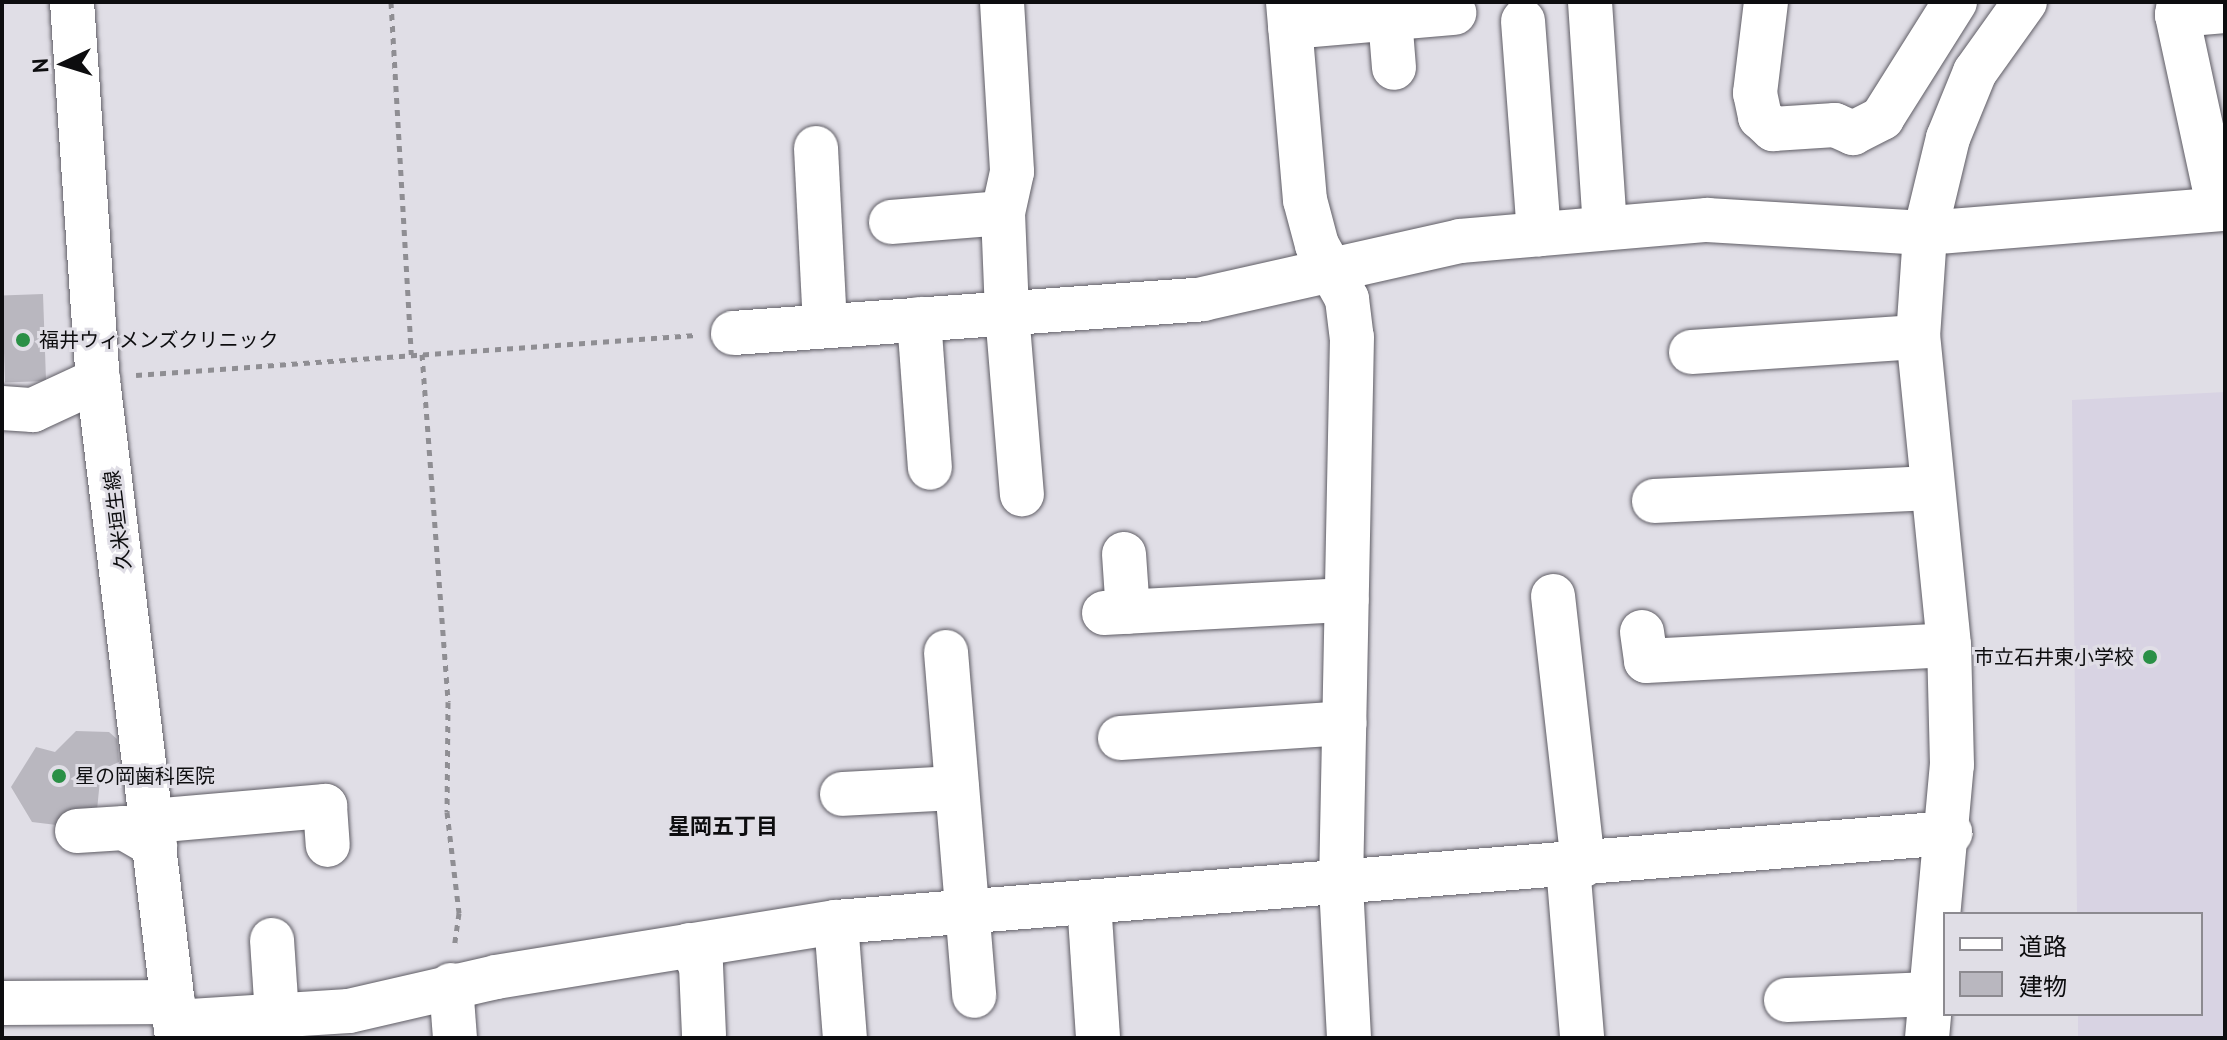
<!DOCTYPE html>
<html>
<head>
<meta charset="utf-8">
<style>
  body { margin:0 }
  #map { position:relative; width:2227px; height:1040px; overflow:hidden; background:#e0dee6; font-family:"PT Sans","Noto Sans JP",sans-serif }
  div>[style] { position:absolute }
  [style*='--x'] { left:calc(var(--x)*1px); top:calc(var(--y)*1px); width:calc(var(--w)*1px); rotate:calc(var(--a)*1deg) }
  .built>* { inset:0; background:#d8d3e3 }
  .building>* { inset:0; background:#b9b7bf; transform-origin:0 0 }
  .path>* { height:5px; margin-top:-2.5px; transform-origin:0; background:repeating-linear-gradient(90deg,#8f8e93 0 6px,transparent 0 12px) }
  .roads { filter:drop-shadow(0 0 2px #5f5d65) drop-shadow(0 0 2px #5f5d65) }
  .minor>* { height:44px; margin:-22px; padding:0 22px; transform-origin:22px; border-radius:22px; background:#fff }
  .secondary>* { height:44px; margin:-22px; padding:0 22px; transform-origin:22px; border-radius:22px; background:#fff }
  .dots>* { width:22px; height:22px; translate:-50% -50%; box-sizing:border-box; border:4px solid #e0dee6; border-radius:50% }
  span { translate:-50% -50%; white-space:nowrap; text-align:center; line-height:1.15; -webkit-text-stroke:6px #e0dee6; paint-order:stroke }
  .poi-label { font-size:20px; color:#0d0d0f }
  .left { translate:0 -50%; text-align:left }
  .right { translate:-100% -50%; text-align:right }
  .street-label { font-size:20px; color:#0d0d0f }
  .neighbourhood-label { font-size:22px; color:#0d0d0f; font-weight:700 }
  .frame { position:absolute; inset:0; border:4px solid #0d0d0f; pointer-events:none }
  .legend { position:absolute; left:1943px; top:912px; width:260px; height:104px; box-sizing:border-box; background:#e0dee6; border:2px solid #8c8a90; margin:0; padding:10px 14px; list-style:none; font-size:24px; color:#0d0d0f }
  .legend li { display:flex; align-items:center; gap:16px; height:40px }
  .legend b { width:40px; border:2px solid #8c8a90 }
  .north { position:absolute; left:24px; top:24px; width:80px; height:80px; -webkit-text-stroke:6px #e0dee6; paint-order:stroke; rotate:266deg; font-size:22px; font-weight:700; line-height:32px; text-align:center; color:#0d0d0f }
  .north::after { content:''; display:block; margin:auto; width:28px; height:36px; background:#0d0d0f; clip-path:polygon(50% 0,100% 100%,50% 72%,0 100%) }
</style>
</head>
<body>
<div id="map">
  <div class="built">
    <div style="clip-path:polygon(2225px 392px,2225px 1038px,2078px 1038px,2078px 1014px,2201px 1014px,2201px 914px,2077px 914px,2072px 400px)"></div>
  </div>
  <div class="building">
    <div style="left:43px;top:294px;width:87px;height:41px;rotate:88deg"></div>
    <div style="clip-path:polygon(76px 731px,109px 732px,117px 739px,119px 762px,101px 770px,96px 820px,73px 827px,32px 822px,11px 787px,36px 747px,55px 752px)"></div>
  </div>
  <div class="path">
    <div style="--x:391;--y:2;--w:353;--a:86.7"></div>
    <div style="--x:422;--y:354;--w:349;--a:85.7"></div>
    <div style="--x:448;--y:702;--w:110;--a:90.5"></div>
    <div style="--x:447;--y:812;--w:102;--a:83.2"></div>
    <div style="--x:459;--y:913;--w:35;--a:98"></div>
    <div style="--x:136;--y:375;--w:561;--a:-4.09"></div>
  </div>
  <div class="roads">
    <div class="minor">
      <div style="--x:1002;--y:2;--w:170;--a:86.6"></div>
      <div style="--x:1012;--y:172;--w:42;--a:102.4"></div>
      <div style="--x:1003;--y:213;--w:100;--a:87.7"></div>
      <div style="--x:1007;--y:313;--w:182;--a:85.3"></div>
      <div style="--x:1288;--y:2;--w:199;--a:85.1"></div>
      <div style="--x:1305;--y:200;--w:47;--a:75.1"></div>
      <div style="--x:1317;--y:245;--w:62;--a:60.9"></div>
      <div style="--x:1347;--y:299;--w:38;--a:83"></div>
      <div style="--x:1352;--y:337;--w:548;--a:91.15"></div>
      <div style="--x:1341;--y:885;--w:153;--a:87"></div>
      <div style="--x:1590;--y:2;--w:226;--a:86.2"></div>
      <div style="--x:1766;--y:2;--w:92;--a:96.9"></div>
      <div style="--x:1755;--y:93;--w:25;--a:78"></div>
      <div style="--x:1760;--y:117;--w:18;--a:43"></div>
      <div style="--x:1773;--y:129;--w:62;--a:-3.7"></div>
      <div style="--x:1835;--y:125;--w:20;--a:24"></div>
      <div style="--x:1853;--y:133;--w:33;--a:-27"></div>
      <div style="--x:1882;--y:118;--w:137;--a:-57.8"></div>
      <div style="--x:2179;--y:2;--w:13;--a:99"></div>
      <div style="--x:2177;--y:15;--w:48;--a:-4.8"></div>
      <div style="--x:2177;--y:15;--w:198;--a:77.8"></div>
      <div style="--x:1390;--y:18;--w:50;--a:85.4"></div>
      <div style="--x:1523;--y:21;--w:214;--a:85.7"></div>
      <div style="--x:1290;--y:27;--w:165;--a:-4.9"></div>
      <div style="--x:816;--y:148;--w:178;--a:87.1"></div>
      <div style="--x:891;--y:222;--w:112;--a:-4.6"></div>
      <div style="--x:919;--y:319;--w:149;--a:85.8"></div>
      <div style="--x:733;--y:333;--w:471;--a:-4.1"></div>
      <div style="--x:1203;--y:299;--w:263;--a:-12.7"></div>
      <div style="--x:1460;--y:241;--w:248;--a:-4.9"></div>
      <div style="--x:1707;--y:220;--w:218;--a:3.4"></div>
      <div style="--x:1925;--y:233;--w:301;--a:-4.6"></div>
      <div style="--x:1691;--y:352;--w:227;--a:-3.8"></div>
      <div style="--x:2;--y:408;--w:31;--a:4"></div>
      <div style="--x:33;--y:410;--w:72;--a:-24.8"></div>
      <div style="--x:1654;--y:501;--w:277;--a:-2.7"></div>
      <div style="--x:1124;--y:554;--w:58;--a:86.1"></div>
      <div style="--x:1553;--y:596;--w:271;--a:83.6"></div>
      <div style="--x:1104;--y:613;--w:243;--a:-3.1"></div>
      <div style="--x:1642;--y:632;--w:29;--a:82"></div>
      <div style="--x:1646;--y:661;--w:303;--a:-3"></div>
      <div style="--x:946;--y:652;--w:345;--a:85.3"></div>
      <div style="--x:1120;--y:738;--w:225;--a:-3.8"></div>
      <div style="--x:842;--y:794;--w:115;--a:-3"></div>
      <div style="--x:152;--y:821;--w:174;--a:-5"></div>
      <div style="--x:325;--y:806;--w:39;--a:86"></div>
      <div style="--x:77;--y:831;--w:47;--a:-3.7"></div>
      <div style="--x:124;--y:828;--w:36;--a:30"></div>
      <div style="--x:1568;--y:866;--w:173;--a:85.3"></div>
      <div style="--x:1089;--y:902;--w:136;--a:86.2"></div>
      <div style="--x:836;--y:922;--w:116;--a:85.6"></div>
      <div style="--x:272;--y:940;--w:76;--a:86.2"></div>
      <div style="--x:689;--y:945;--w:24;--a:60"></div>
      <div style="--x:701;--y:966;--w:69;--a:87.5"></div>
      <div style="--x:451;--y:985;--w:53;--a:85.7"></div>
      <div style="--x:1786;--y:1000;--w:146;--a:-2.4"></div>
      <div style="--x:2;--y:1003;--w:171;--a:-0.3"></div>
      <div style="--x:175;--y:1022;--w:174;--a:-3.6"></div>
      <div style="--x:349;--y:1011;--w:151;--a:-13"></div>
      <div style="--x:496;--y:977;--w:344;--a:-9.2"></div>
      <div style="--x:836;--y:922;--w:1118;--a:-4.57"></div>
      <div style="--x:1927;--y:1038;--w:274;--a:-84.8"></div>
      <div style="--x:1952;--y:765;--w:120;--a:-91.4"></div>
      <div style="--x:1949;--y:645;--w:310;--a:-95.7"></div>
      <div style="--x:1918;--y:337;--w:104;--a:-86.1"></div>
      <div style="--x:1925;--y:233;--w:98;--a:-76.4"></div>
      <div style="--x:1948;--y:138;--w:71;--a:-67.8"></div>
      <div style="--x:1975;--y:72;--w:86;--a:-54.5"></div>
    </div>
    <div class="secondary">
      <div style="--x:72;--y:2;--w:379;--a:86.1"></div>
      <div style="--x:98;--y:380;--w:663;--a:83.15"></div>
    </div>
  </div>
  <div class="dots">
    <div style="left:23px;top:340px;background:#2a9046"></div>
    <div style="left:2150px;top:657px;background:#2a9046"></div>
    <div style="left:59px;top:776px;background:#2a9046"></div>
  </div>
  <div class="poi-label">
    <span class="left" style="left:39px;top:340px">福井ウィメンズクリニック</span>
    <span class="right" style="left:2134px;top:657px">市立石井東小学校</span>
    <span class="left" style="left:75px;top:776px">星の岡歯科医院</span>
  </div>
  <div class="street-label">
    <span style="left:118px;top:520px;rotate:-97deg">久米垣生線</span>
  </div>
  <div class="neighbourhood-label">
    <span style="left:723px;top:827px">星岡五丁目</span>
  </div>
  <div class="frame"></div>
  <ul class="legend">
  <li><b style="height:10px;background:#fff"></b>道路</li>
  <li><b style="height:22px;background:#b9b7bf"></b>建物</li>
  </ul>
  <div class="north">N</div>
</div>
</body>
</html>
